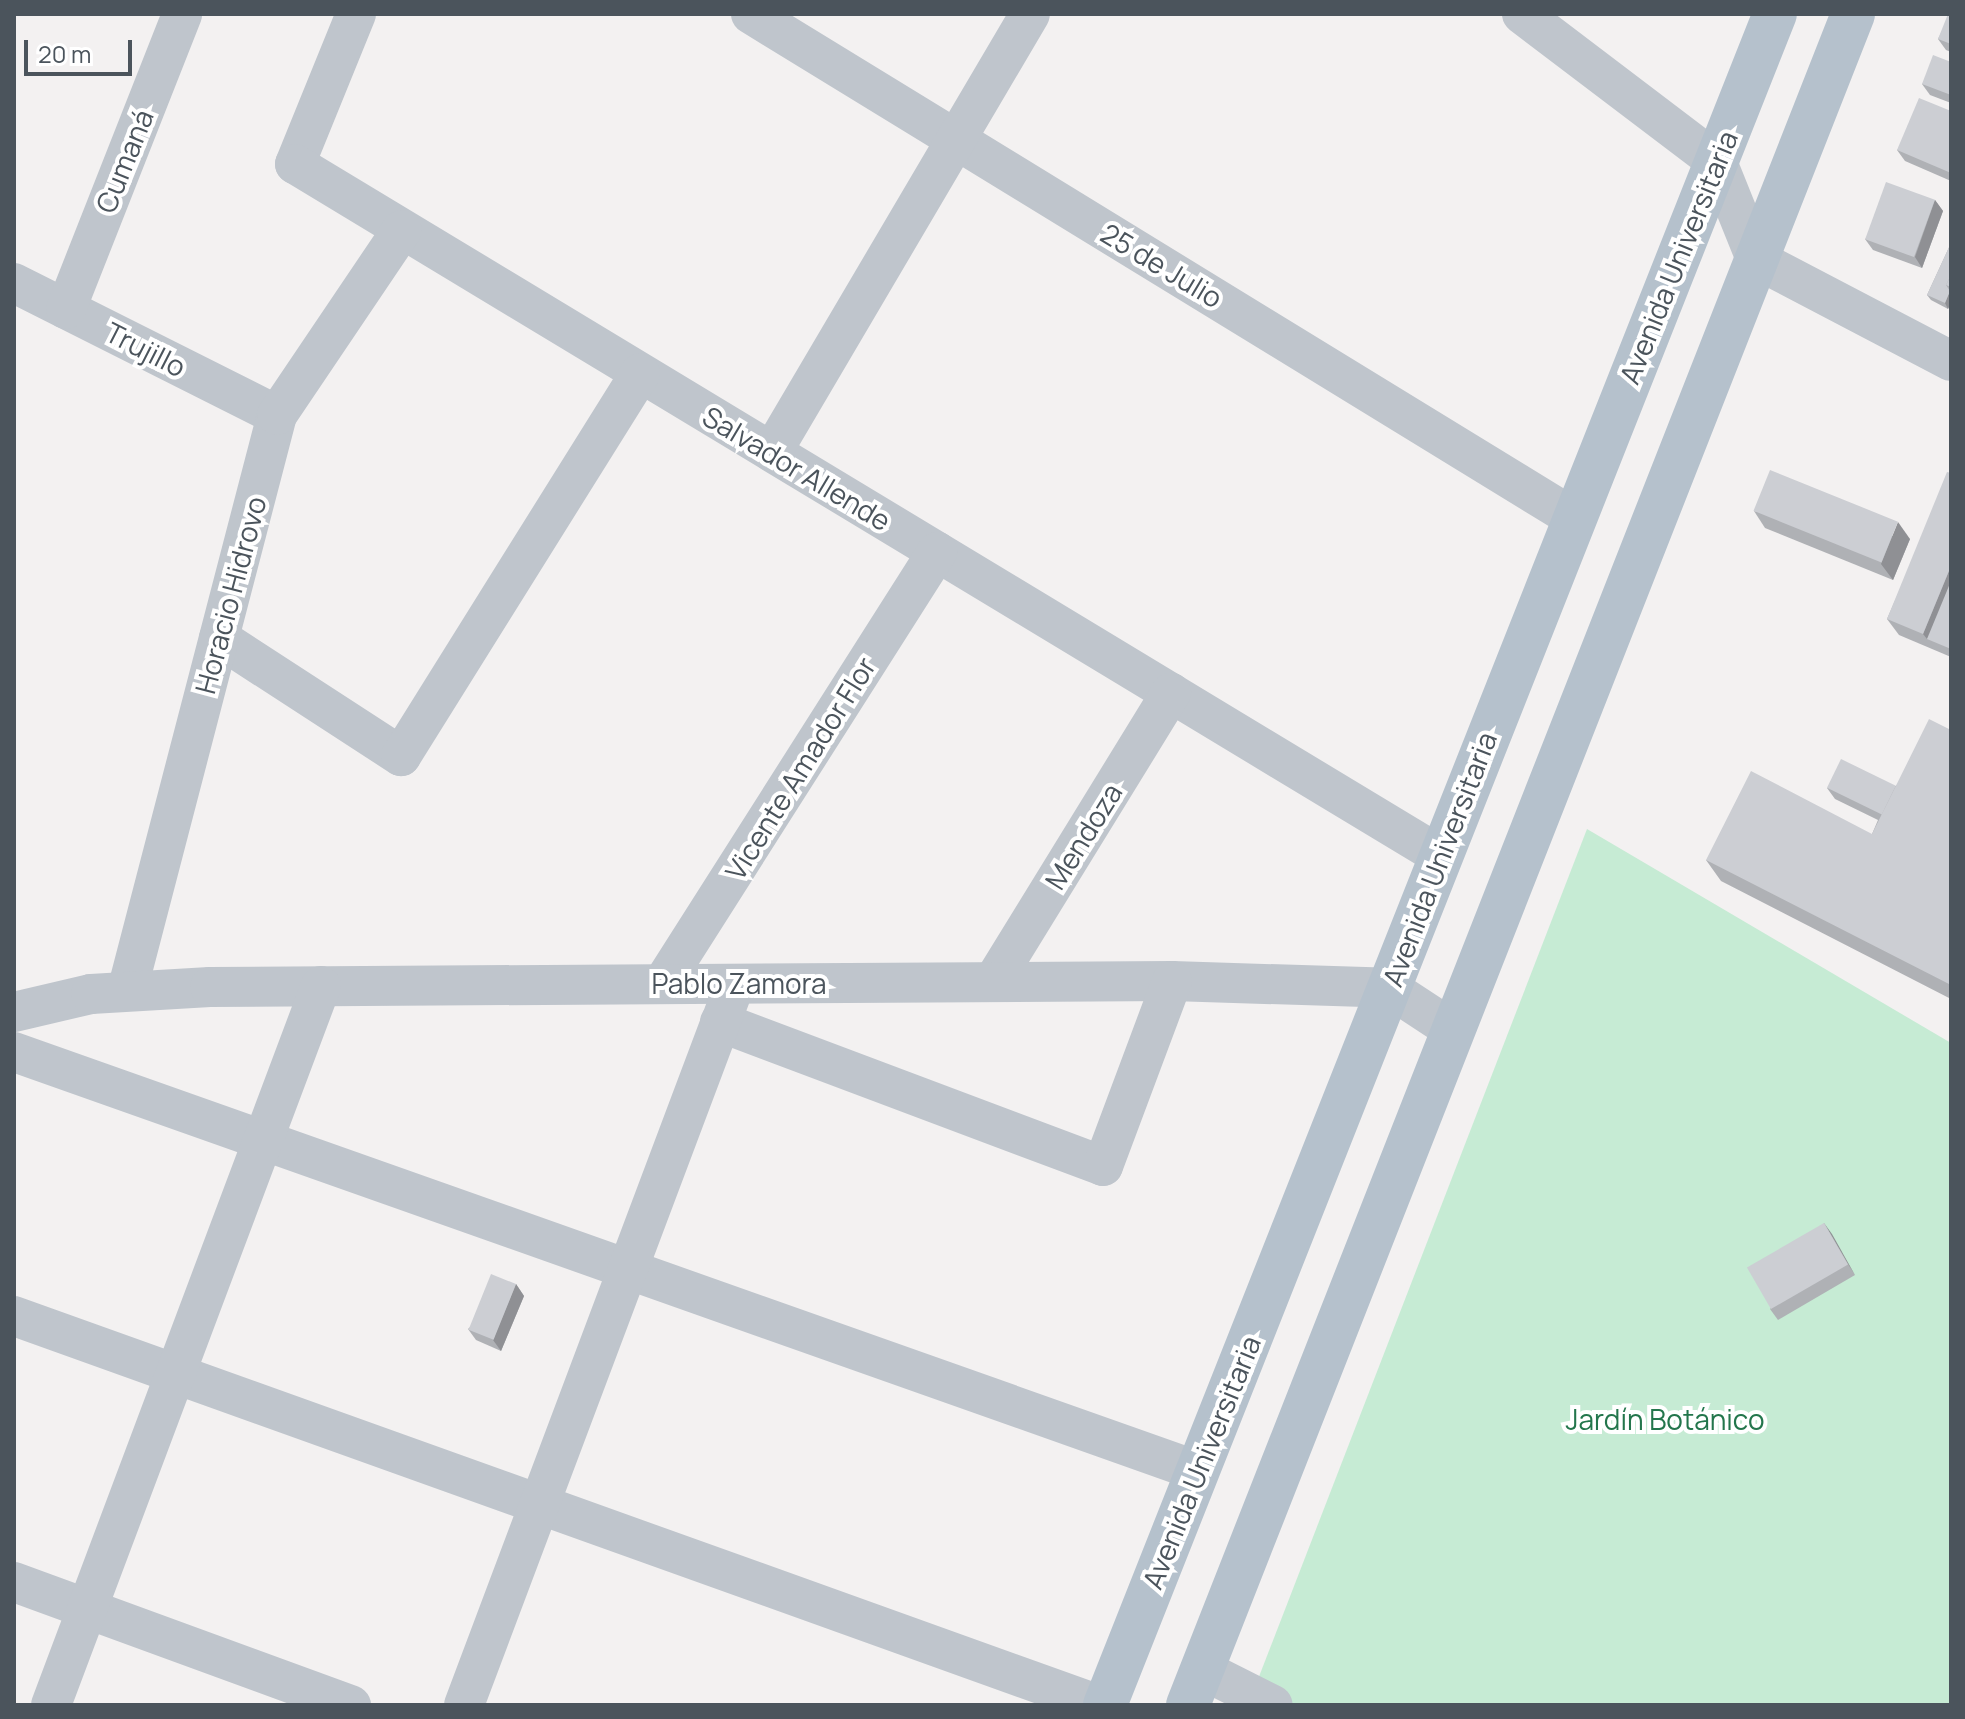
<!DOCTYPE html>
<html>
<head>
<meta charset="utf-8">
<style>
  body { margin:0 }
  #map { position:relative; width:1965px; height:1719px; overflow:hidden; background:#f3f1f1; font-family:Manrope,sans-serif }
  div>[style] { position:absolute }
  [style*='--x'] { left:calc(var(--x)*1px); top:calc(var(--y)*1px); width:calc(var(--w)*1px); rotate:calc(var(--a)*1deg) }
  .green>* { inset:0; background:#c6ebd4 }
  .street>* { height:40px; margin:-20px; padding:0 20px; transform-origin:20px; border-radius:20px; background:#bfc5cc }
  .primary>* { height:44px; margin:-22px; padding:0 22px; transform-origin:22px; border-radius:22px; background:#b5c1cc }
  .wall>* { inset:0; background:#afb1b5 }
  .shaded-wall>* { inset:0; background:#8f9094 }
  .building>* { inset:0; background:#ccced3; transform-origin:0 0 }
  span { translate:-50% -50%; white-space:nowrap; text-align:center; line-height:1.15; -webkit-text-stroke:8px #fff; paint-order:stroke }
  .street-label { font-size:28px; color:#4b545c }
  .park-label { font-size:28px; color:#23764c }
  .frame { position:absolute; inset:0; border:16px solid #4b545c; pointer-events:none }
  .scale { position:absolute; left:24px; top:40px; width:108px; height:36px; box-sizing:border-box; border:4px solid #4b545c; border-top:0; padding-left:10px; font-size:24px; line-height:28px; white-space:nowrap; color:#4b545c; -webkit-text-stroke:6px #fff; paint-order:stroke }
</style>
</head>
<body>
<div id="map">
  <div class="green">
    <div style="clip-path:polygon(1587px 829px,1951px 1043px,1951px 1705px,1248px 1705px)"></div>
  </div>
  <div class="street">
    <div style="--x:356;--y:14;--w:162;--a:112.1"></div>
    <div style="--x:295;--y:164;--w:1336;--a:31.13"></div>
    <div style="--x:751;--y:14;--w:963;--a:31.49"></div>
    <div style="--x:1522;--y:14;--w:245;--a:37.2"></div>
    <div style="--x:1717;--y:162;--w:105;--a:68.1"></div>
    <div style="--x:1756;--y:259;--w:220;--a:27.6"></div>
    <div style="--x:14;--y:283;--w:294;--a:26.7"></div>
    <div style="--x:66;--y:309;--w:317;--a:-68.5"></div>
    <div style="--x:772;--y:452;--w:508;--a:-59.5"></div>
    <div style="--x:219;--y:638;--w:217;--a:33"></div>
    <div style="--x:401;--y:756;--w:451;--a:-58"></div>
    <div style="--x:995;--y:979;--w:336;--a:-58.4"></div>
    <div style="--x:663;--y:983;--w:511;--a:-57.55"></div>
    <div style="--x:127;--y:991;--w:595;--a:-75.4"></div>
    <div style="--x:277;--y:415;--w:223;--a:-56"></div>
    <div style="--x:14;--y:1012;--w:79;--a:-13.2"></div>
    <div style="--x:91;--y:994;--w:119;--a:-3.4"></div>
    <div style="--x:210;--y:987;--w:962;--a:-0.36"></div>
    <div style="--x:1172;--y:981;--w:217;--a:1.8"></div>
    <div style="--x:1389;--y:988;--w:77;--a:33.3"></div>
    <div style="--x:720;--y:1022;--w:409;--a:20.6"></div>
    <div style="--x:1103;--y:1166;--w:197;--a:-69.5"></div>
    <div style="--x:14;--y:1052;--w:1256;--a:19.49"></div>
    <div style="--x:14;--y:1316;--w:1153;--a:19.72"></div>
    <div style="--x:14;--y:1582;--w:359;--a:20.1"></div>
    <div style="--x:1201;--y:1669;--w:80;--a:26.6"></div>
    <div style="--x:51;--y:1705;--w:768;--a:-69.42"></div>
    <div style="--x:464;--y:1705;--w:770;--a:-69.4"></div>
  </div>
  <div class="primary">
    <div style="--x:1105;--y:1705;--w:1819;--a:-68.39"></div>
    <div style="--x:1188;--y:1705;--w:1817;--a:-68.53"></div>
  </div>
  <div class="wall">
    <div style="clip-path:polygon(1951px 14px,1951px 52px,1946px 50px,1938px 39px)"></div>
    <div style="clip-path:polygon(1951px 62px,1951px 103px,1930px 95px,1922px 84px)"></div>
    <div style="clip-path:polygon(1951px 111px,1951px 181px,1905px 161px,1897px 150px)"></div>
    <div style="clip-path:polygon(1935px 200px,1943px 211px,1922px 268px,1873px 250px,1865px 239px)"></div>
    <div style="clip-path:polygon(1951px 243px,1951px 303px,1948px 309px,1931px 300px,1927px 295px)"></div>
    <div style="clip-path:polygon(1951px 473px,1951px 657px,1899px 635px,1887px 619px)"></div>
    <div style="clip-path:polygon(1754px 511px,1910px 539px,1893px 580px,1765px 528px)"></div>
    <div style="clip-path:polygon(1951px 730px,1951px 999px,1721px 881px,1706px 860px,1872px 834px,1878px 820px,1835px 799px,1827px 788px,1896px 786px)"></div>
    <div style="clip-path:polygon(1824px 1223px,1855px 1275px,1778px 1320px,1770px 1309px)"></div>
    <div style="clip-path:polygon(516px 1284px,524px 1296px,501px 1351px,476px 1340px,468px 1329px)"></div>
  </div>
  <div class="shaded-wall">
    <div style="clip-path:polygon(1935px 200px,1943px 211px,1922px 268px,1915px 257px)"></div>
    <div style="clip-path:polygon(1950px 291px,1951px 303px,1948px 309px,1945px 303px)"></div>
    <div style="clip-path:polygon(1898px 522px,1910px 539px,1893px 580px,1881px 564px)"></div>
    <div style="clip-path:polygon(1951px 566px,1951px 611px,1927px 639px,1923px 634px)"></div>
    <div style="clip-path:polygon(1824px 1223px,1832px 1234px,1855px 1275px,1848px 1264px)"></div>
    <div style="clip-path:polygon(516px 1284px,524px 1296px,501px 1351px,493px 1340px)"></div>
  </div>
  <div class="building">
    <div style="clip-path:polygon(1948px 14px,1951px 14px,1951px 44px,1938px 39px)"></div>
    <div style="clip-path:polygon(1933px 55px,1951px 62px,1951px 95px,1922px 84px)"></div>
    <div style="clip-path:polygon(1919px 98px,1951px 111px,1951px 173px,1897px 150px)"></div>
    <div style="left:1886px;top:182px;width:52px;height:61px;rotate:20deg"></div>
    <div style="clip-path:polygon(1951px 243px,1951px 275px,1946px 285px,1950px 291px,1945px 303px,1927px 295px)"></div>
    <div style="clip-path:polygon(1951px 275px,1951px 287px,1946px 285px)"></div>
    <div style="left:1770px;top:470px;width:138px;height:44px;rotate:22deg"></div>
    <div style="clip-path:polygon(1947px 472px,1951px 473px,1951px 566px,1923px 634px,1887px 619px)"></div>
    <div style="clip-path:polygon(1951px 581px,1951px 649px,1927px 639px)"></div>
    <div style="clip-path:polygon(1929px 719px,1951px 730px,1951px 980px,1949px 984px,1706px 860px,1751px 771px,1872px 834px)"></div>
    <div style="left:1841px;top:759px;width:61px;height:32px;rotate:26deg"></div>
    <div style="left:1824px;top:1223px;width:48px;height:89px;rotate:60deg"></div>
    <div style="left:491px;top:1274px;width:27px;height:60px;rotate:22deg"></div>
  </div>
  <div class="street-label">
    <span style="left:124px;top:161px;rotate:-68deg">Cumaná</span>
    <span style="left:1678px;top:257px;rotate:-68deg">Avenida Universitaria</span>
    <span style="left:1162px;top:265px;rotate:31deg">25 de Julio</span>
    <span style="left:146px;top:349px;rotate:27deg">Trujillo</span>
    <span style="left:797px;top:468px;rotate:31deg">Salvador Allende</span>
    <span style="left:230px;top:595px;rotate:-75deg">Horacio Hidrovo</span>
    <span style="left:800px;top:768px;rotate:-58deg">Vicente Amador Flor</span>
    <span style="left:1083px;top:836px;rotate:-58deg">Mendoza</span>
    <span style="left:1439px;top:859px;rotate:-69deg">Avenida Universitaria</span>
    <span style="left:739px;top:983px">Pablo Zamora</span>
    <span style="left:1201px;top:1462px;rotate:-68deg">Avenida Universitaria</span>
  </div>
  <div class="park-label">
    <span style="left:1665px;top:1419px">Jardín Botánico</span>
  </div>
  <div class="frame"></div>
  <div class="scale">20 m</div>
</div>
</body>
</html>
